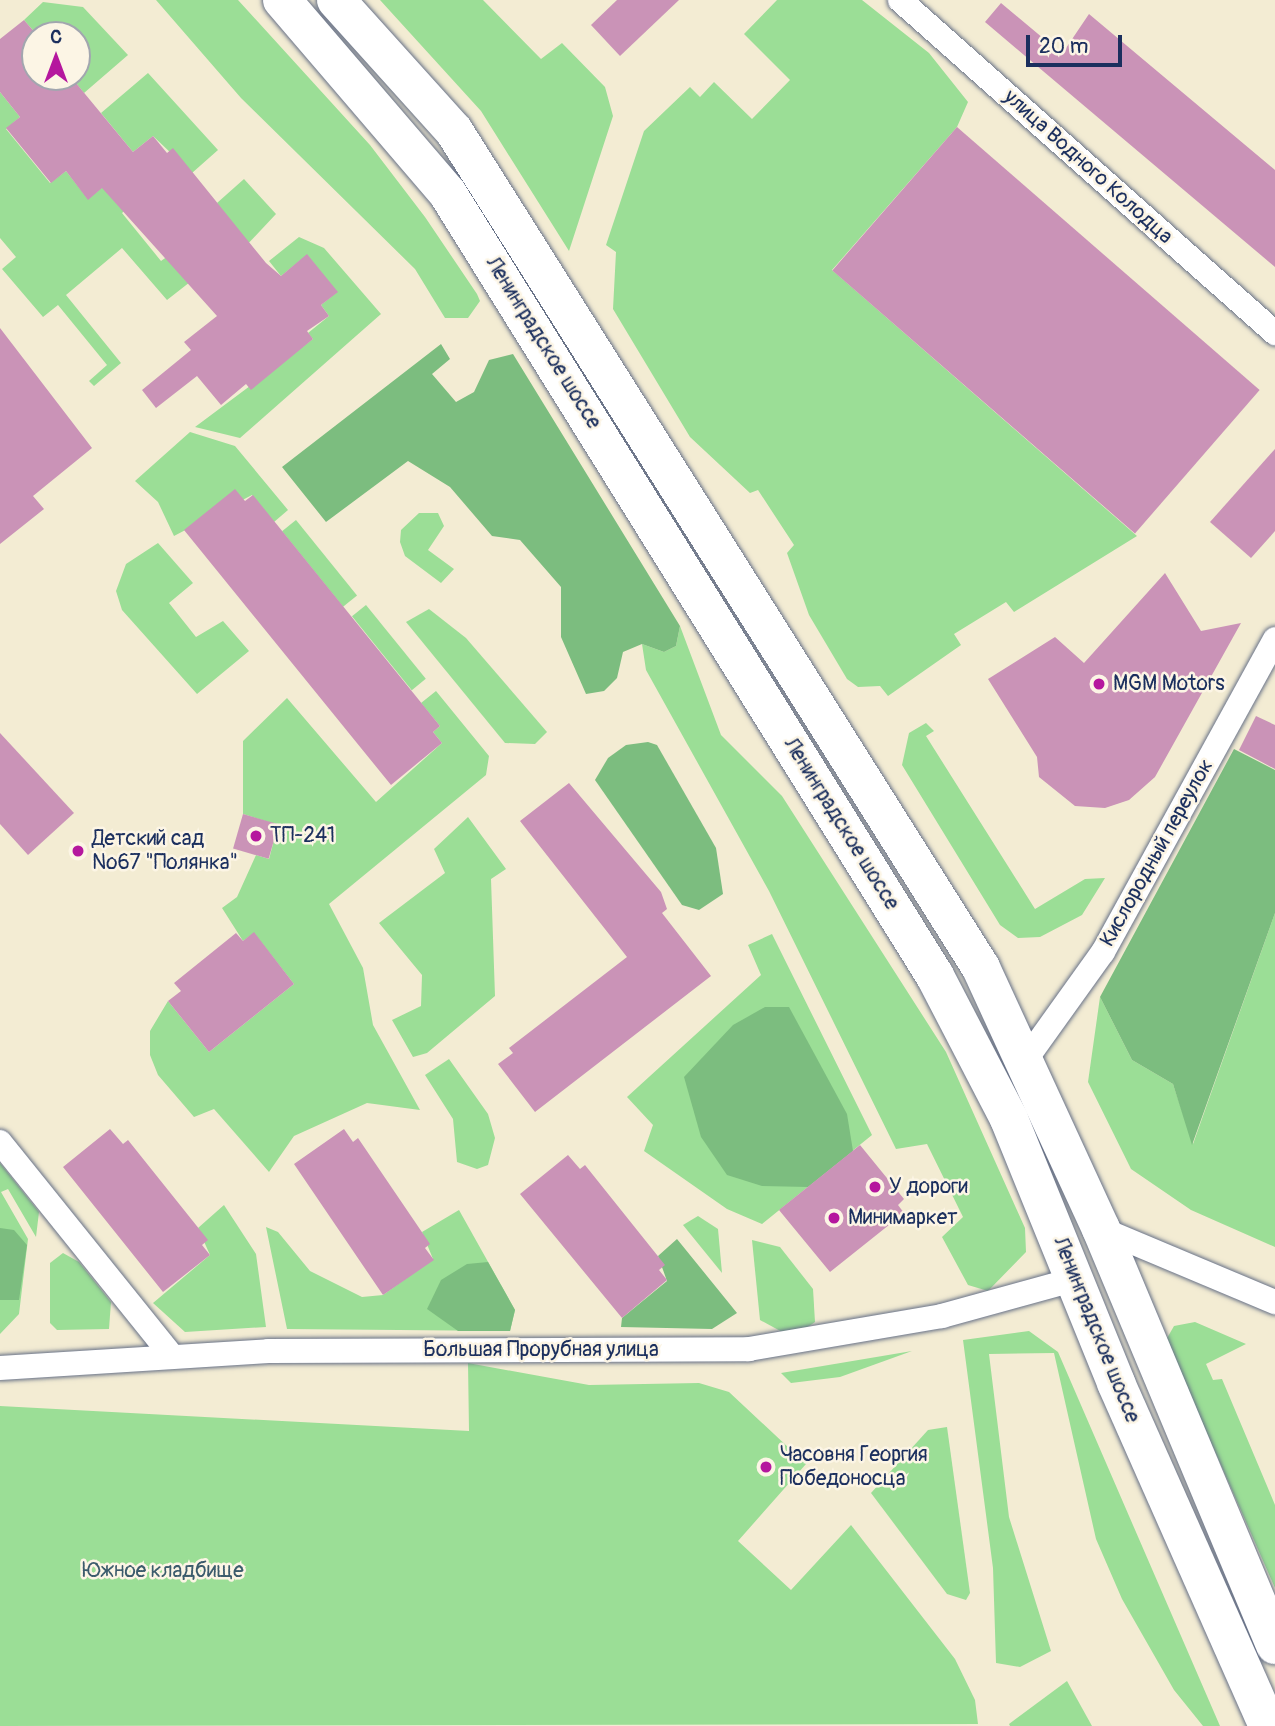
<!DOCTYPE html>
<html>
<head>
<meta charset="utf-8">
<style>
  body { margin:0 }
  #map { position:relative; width:1275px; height:1726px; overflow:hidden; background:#f3ecd3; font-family:Pangolin,sans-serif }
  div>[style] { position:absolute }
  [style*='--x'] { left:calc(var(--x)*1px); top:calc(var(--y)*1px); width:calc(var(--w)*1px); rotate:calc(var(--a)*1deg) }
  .green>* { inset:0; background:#9bde96; transform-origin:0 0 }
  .forest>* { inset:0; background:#7cbd7f }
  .building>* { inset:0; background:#ca93b7; transform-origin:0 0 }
  .roads { filter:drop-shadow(0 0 2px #677187) drop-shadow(0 0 2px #677187) }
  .street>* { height:24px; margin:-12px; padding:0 12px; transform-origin:12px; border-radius:12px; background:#fff }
  .primary>* { height:38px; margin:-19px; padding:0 19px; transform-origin:19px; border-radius:19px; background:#fff }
  .dots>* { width:19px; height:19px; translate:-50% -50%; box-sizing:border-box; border:4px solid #fcf5e5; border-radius:50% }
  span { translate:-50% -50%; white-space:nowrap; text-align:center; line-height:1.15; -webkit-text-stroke:5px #fcf5e5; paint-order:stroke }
  .street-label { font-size:21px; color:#1b2f5e }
  .poi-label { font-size:21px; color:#1b2f5e }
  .left { translate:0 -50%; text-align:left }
  .park-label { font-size:21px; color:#3b5b6c }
  .north { position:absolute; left:21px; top:21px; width:70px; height:70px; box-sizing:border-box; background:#fcf5e5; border:2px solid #a2a6af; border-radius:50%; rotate:0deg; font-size:19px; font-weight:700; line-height:28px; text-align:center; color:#1b2f5e }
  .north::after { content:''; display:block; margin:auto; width:24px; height:32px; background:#b5179e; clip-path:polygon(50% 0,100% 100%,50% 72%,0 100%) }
  .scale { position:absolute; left:1026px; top:35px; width:96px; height:32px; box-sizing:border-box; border:4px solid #1b2f5e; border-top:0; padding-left:9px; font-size:21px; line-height:24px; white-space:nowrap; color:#1b2f5e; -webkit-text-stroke:5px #fcf5e5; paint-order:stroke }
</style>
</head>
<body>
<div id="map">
  <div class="green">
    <div style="clip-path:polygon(156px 0,238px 0,370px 145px,425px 217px,477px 294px,480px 301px,468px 318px,445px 318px,415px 269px,241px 98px)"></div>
    <div style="clip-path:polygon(380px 0,483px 0,541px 59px,562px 43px,605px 87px,613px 116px,569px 251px,481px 111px)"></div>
    <div style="clip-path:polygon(777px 0,862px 0,929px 53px,968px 102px,957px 127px,832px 270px,1137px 536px,1014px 612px,1006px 602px,954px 634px,961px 645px,888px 696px,880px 686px,858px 687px,847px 679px,809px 615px,787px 553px,794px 545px,758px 490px,750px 493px,690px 437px,613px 309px,616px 252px,606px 245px,644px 131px,690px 87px,700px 97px,714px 82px,752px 119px,790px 80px,744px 34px)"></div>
    <div style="clip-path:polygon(43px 2px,83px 7px,128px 55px,84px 93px,71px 77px,77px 77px,77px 35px,37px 35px,24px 20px)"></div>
    <div style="clip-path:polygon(148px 73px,218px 150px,192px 173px,153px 136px,133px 152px,101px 113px)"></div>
    <div style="clip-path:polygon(0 92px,20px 117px,6px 129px,50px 183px,66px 171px,88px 199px,110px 181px,130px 206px,122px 213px,161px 261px,168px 256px,190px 282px,167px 300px,122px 248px,66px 295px,121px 363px,94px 386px,89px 381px,107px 365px,58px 305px,43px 317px,2px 269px,16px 257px,0 238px)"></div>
    <div style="clip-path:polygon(244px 179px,276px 214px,244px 248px,217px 203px)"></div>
    <div style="clip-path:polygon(299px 237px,324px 248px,381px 314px,240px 438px,195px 427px,313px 339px,308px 333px,329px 316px,321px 305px,337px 292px,307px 255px,281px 276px,269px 261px)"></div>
    <div style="clip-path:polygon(190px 432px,235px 446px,288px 510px,274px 522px,252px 495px,174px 536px,158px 502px,135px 481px)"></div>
    <div style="clip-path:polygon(419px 513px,438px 513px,444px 526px,428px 550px,454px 569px,441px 583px,405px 556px,400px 542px,401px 530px)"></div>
    <div style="left:296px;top:520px;width:97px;height:18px;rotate:51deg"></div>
    <div style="clip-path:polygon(158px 543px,193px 583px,169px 603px,196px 637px,223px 621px,249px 651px,197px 694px,122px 610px,116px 591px,126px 564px)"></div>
    <div style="left:366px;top:605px;width:95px;height:18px;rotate:51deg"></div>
    <div style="clip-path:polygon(429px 609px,466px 638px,547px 732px,535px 744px,505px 743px,406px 622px)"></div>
    <div style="clip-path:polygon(680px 626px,721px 735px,782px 796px,946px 1052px,1025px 1228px,1026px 1252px,988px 1291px,968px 1285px,942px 1237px,963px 1217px,927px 1144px,896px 1149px,769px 891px,646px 670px,642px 644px,664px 652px,676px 646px)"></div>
    <div style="clip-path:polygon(436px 691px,489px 756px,486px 775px,329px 904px,363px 968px,373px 1025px,420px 1110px,367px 1103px,294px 1136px,269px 1172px,214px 1109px,194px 1117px,158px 1075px,150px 1055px,150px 1031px,168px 1001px,209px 1052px,294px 984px,254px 933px,243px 941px,222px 908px,237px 897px,256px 855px,269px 859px,278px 825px,243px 814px,243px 741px,287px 698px,376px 802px,442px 743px,433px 732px,440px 726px,421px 703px)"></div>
    <div style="clip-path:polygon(926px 723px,934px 731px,926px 736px,1035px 909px,1085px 879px,1105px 878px,1082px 915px,1040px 937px,1018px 938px,1000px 925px,902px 765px,909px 733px)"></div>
    <div style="clip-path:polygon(468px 817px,506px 869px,491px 879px,495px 996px,427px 1053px,413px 1057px,392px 1020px,421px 1006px,422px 975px,379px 923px,445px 873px,434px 849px)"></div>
    <div style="clip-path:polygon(1275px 913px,1275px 1247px,1191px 1210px,1131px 1169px,1088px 1082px,1100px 997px,1132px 1060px,1173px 1084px,1193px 1144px)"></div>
    <div style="clip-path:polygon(772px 934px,872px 1135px,762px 1224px,727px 1209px,644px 1151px,653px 1125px,627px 1097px,761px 975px,748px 945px)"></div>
    <div style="clip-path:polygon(449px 1059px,488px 1114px,495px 1138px,488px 1165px,477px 1169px,457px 1162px,453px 1119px,425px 1075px)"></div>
    <div style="clip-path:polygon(0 1163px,39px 1212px,36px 1237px,8px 1189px,1px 1192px,28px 1239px,19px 1314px,0 1334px)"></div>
    <div style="clip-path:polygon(224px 1205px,256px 1254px,266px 1327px,185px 1332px,153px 1303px,210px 1255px,198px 1228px)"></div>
    <div style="clip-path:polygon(459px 1210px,515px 1310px,510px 1331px,287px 1329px,266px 1227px,278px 1232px,310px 1271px,362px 1297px,383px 1295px,433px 1259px,422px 1232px)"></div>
    <div style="clip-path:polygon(698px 1216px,718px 1229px,722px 1273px,683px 1225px)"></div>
    <div style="clip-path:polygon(752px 1240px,780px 1247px,813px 1289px,815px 1322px,805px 1329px,784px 1333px,760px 1320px)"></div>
    <div style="clip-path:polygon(63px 1253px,79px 1262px,111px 1302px,109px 1329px,57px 1330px,50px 1323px,50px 1263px)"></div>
    <div style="clip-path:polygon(1195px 1322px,1246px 1344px,1206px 1364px,1213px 1380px,1222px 1379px,1275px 1505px,1275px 1588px,1166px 1340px,1174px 1326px)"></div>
    <div style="clip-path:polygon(1029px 1331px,1058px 1352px,1220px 1726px,1203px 1726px,1174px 1690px,1122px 1599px,1096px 1539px,1054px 1353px,989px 1354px,1009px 1517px,1051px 1651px,1020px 1667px,996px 1663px,993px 1568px,963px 1340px)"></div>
    <div style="clip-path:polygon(912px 1351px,840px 1377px,791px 1383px,781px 1373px)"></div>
    <div style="clip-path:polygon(468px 1363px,589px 1385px,699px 1383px,729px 1392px,806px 1464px,738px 1541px,791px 1590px,851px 1525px,955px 1659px,975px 1700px,978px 1724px,0 1726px,0 1406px,469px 1431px)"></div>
    <div style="clip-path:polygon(947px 1427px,970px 1593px,966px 1600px,947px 1594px,871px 1493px,928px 1430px)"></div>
    <div style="clip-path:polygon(1067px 1681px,1092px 1726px,1010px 1726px,1009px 1724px)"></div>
  </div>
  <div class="forest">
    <div style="clip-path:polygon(441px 344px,450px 359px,432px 374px,456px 402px,474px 392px,489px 360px,513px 354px,680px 626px,676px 646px,664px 652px,642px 644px,623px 652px,617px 678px,604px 691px,586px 694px,561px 637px,561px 587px,520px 540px,492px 536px,450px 487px,408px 461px,326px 522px,282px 467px)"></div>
    <div style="clip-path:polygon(648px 742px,657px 745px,716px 848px,723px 894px,699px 910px,682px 905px,595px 780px,608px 758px,626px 745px)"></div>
    <div style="clip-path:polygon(1234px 749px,1275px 770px,1275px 913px,1192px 1145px,1173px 1084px,1132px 1060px,1100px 997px)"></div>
    <div style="clip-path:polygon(765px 1007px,789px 1007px,847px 1114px,853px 1151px,808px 1187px,762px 1186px,727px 1175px,701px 1137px,684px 1077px,733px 1025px)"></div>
    <div style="clip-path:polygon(0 1228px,14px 1230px,27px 1245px,19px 1300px,0 1300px)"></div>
    <div style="clip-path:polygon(677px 1239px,737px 1313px,712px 1329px,621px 1327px,622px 1318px,667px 1281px,658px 1256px)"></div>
    <div style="clip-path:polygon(488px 1262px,515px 1310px,510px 1331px,458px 1331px,427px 1309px,441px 1280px,467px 1264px)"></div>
  </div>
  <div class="building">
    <div style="clip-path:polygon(617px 0,679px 0,620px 56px,591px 25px)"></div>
    <div style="clip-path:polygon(1001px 3px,1062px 54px,1089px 14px,1275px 170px,1275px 267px,985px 22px)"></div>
    <div style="clip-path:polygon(24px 20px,37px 35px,35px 77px,71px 77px,133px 152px,153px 136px,167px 153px,173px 148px,266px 263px,281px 276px,307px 254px,338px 292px,321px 305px,329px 316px,307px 331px,313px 339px,251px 390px,246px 384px,221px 405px,197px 376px,156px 408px,142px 390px,191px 350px,184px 342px,217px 316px,102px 188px,88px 200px,66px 171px,51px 183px,6px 128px,20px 117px,0 92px,0 39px)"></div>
    <div style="left:957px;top:127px;width:401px;height:190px;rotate:41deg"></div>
    <div style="clip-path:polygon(0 328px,92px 448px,33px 496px,44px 509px,0 544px)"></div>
    <div style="clip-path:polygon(1275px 449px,1275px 531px,1251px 558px,1210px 522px)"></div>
    <div style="clip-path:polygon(235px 489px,245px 501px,253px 495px,440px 726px,433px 732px,442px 743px,391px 785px,184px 530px)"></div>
    <div style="clip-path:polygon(1165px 573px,1201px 631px,1241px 623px,1155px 777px,1129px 800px,1105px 808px,1075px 806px,1039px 777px,1037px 757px,988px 679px,1055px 637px,1084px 663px)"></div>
    <div style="clip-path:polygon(1256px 716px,1275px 725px,1275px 769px,1239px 750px)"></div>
    <div style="clip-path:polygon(0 733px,74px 813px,28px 855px,0 824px)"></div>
    <div style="clip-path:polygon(569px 783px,661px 892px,667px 909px,662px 913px,711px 976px,535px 1112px,498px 1064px,513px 1053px,509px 1048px,627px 957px,520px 821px)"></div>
    <div style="left:243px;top:814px;width:37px;height:36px;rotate:16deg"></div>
    <div style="clip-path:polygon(254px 932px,294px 984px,209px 1052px,168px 1001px,181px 991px,174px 983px,236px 933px,243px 941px)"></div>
    <div style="clip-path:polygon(110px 1129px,123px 1144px,128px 1140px,208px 1240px,202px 1245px,210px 1255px,163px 1292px,63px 1167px)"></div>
    <div style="clip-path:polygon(344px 1129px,353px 1142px,358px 1138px,430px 1244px,425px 1248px,434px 1260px,383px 1295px,294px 1164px)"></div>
    <div style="clip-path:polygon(860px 1145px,904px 1199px,898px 1205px,904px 1213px,830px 1272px,779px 1210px)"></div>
    <div style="clip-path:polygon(568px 1155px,580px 1169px,585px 1165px,665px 1265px,659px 1270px,667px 1280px,622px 1318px,520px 1194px)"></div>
  </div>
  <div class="roads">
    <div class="street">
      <div style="--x:900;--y:0;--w:502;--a:41.61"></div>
      <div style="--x:1027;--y:1058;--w:130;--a:-54.4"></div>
      <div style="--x:1103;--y:952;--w:357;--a:-61.2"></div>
      <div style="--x:0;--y:1142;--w:275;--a:51.2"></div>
      <div style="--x:1101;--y:1229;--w:189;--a:22.8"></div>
      <div style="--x:0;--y:1368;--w:269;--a:-3.6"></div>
      <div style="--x:268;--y:1351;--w:481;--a:-0.2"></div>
      <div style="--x:749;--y:1349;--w:196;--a:-9.7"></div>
      <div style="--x:942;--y:1316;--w:139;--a:-15.4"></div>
    </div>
    <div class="primary">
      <div style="--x:282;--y:0;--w:255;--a:49.4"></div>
      <div style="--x:448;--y:194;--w:921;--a:58.09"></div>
      <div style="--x:935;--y:976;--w:161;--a:62.6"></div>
      <div style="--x:1009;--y:1119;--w:285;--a:67.9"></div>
      <div style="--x:1116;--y:1383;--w:375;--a:66.1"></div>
      <div style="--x:336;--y:0;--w:176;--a:48"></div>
      <div style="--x:454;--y:131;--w:989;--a:57.8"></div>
      <div style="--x:981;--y:968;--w:287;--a:65.3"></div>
      <div style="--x:1101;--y:1229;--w:451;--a:67.3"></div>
    </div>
  </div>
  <div class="dots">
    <div style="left:1099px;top:684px;background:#b5179e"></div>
    <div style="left:256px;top:836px;background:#b5179e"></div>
    <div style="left:78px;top:851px;background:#b5179e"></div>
    <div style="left:875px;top:1187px;background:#b5179e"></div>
    <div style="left:834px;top:1218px;background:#b5179e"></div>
    <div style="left:766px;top:1467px;background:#b5179e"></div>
  </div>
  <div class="street-label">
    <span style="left:1088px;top:167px;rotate:42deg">улица Водного Колодца</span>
    <span style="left:543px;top:343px;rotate:58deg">Ленинградское шоссе</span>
    <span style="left:841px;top:824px;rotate:58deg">Ленинградское шоссе</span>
    <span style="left:1157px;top:853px;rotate:-61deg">Кислородный переулок</span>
    <span style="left:1096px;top:1330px;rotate:68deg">Ленинградское шоссе</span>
    <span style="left:541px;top:1350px">Большая Прорубная улица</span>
  </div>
  <div class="poi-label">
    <span class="left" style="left:1113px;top:684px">MGM Motors</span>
    <span class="left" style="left:270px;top:836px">ТП-241</span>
    <span class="left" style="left:92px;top:851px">Детский сад<br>№67 "Полянка"</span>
    <span class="left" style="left:889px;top:1187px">У дороги</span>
    <span class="left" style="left:848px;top:1218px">Минимаркет</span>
    <span class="left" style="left:780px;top:1467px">Часовня Георгия<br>Победоносца</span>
  </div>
  <div class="park-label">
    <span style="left:163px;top:1571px">Южное кладбище</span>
  </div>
  <div class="north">С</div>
  <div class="scale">20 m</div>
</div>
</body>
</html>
